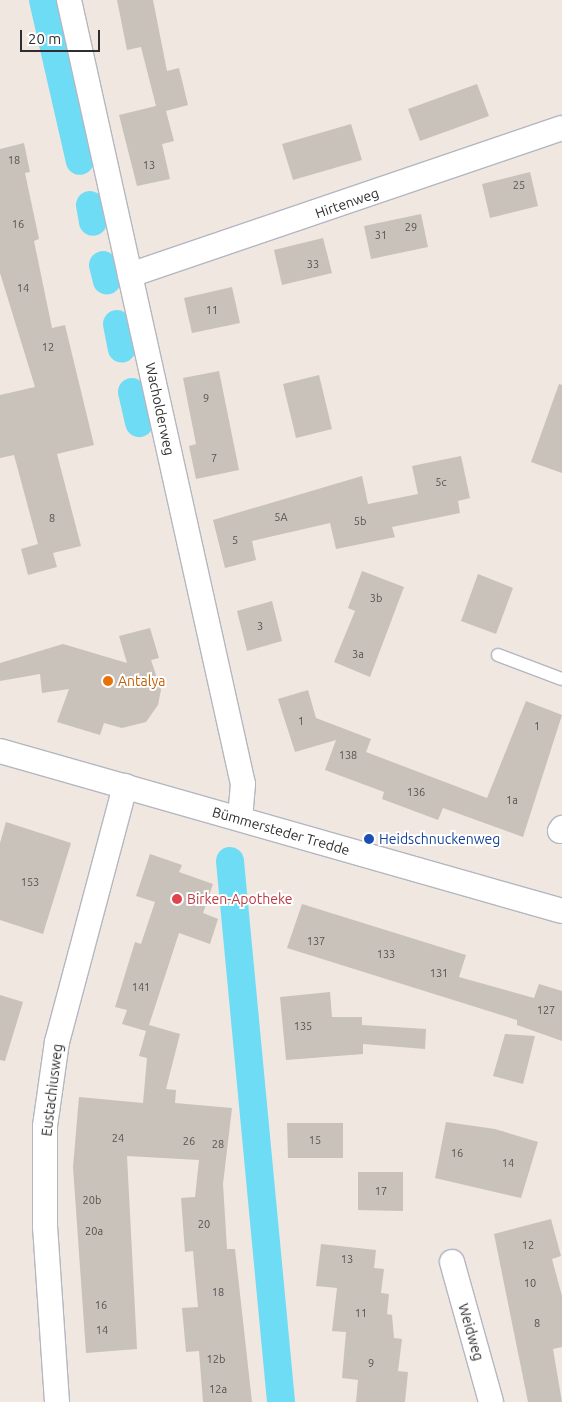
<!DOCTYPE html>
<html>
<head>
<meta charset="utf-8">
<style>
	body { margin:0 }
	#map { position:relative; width:562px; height:1402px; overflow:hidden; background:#efe7e0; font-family:Ubuntu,sans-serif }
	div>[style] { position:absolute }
	.canal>* { height:28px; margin:-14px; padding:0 14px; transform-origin:14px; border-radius:14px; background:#6fdcf5 }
	.building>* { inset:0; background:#c8c2bb }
	.roads { filter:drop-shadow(1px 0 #b4b7c1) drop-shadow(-1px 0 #b4b7c1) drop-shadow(0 1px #b4b7c1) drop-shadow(0 -1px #b4b7c1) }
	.service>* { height:12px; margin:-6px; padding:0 6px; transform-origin:6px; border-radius:6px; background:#fff }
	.minor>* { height:24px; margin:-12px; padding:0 12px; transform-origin:12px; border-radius:12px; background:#fff }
	.dots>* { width:14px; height:14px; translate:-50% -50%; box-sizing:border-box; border:2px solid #fff; border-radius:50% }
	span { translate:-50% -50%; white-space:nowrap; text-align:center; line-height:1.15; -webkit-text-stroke:4px #fff; paint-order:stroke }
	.number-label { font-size:11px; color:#545351 }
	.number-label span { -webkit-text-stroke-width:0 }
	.street-label { font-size:14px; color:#2e2e2e }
	.food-label { font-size:14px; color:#c56008 }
	.left { translate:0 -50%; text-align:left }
	.transit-label { font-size:14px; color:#164399 }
	.health-label { font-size:14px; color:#be3a42 }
	.scale { position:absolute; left:20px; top:30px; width:80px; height:22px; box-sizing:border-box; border:2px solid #2e2e2e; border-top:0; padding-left:6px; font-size:15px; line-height:18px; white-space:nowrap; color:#2e2e2e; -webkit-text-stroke:4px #fff; paint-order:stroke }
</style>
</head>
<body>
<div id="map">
	<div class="canal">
		<i style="left:43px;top:0;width:165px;rotate:77.1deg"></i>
		<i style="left:90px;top:205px;width:17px;rotate:80deg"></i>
		<i style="left:103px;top:265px;width:16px;rotate:76deg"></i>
		<i style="left:117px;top:324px;width:25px;rotate:79deg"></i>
		<i style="left:132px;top:392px;width:32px;rotate:77deg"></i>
		<i style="left:230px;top:861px;width:543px;rotate:84.61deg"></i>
	</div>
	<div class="building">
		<i style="clip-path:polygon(117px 0,153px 0,167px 71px,179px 68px,188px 105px,166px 111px,174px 141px,162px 144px,170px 179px,137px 186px,119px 115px,156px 106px,141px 47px,127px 50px)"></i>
		<i style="clip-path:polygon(477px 84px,489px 116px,420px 141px,408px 109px)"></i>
		<i style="clip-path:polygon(351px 124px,362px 160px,293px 180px,282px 144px)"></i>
		<i style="clip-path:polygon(24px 143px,30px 172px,25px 173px,39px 239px,34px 241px,52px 328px,65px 325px,94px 445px,57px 454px,81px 546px,53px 553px,57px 567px,28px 575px,21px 549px,38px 544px,14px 455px,0 458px,0 395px,35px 387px,0 273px,0 149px)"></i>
		<i style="clip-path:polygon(530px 172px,538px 206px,490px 218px,482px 184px)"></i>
		<i style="clip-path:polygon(421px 214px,428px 247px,371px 259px,364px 226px)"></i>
		<i style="clip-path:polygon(323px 238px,332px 273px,282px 285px,274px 250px)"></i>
		<i style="clip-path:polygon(232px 287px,240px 323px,192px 333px,184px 298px)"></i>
		<i style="clip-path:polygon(219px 371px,239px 470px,196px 479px,189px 446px,196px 444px,183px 378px)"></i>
		<i style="clip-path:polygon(319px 375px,332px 429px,296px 438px,283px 384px)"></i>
		<i style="clip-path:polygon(559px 384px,562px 385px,562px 473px,531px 462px)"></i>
		<i style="clip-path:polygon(461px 456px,470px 498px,458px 501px,460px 513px,392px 527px,395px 537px,336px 549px,330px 523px,252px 541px,256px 560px,225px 568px,213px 520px,362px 476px,368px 504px,418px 494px,412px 466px)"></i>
		<i style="clip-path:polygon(362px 571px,404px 587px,370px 677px,334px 662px,355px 611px,348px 608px)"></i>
		<i style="clip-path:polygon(478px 574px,513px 588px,496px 634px,461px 621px)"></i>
		<i style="clip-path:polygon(272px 601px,282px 641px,247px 651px,237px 611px)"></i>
		<i style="clip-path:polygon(150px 628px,159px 658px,151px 660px,161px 690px,158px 705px,146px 722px,122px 728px,104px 723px,100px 735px,57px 722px,69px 689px,42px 693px,40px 674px,0 681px,0 663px,63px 644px,127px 663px,119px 636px)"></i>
		<i style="clip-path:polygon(308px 690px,316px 718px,371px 739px,366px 752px,487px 798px,526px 701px,562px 715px,523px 837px,443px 808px,438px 820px,382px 799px,384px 792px,325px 770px,336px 740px,295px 752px,278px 699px)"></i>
		<i style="clip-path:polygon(6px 822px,71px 843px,43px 934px,0 920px,0 843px)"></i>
		<i style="clip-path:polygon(150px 854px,182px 865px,179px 872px,213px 884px,203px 913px,218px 919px,210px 944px,179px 933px,149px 1025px,180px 1034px,166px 1089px,176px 1090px,175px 1103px,232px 1108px,223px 1184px,227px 1249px,235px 1249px,252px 1402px,203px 1402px,199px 1351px,186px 1352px,182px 1308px,198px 1307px,193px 1251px,185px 1252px,181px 1198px,195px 1197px,199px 1160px,127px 1156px,137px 1349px,86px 1353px,73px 1167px,79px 1097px,143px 1103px,147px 1058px,139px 1056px,146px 1031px,122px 1024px,127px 1010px,115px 1007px,135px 942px,141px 944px,155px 902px,136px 896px)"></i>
		<i style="clip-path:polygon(302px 904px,466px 955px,459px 977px,534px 998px,539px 984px,562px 991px,562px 1041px,517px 1025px,517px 1020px,287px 948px)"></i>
		<i style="clip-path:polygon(330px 992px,332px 1017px,362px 1017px,362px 1025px,426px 1029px,425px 1049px,363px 1044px,363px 1054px,286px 1060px,280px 997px)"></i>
		<i style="clip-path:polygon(0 995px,23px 1002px,5px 1061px,0 1060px)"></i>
		<i style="clip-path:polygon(505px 1034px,535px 1036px,523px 1084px,493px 1076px)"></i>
		<i style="clip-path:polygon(446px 1122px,495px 1129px,538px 1142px,521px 1198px,435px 1178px)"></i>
		<i style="clip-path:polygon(287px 1123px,343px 1123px,343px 1158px,288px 1158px)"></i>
		<i style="clip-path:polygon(358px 1172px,403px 1172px,403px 1211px,358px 1210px)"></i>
		<i style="clip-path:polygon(551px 1219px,561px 1256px,552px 1259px,562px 1296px,562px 1347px,553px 1349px,562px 1402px,528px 1402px,494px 1234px)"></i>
		<i style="clip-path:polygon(321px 1244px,376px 1250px,374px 1268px,384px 1269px,381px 1293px,389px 1294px,387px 1314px,392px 1315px,394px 1338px,402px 1339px,398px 1371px,408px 1372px,405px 1402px,356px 1402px,358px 1380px,342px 1378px,346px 1332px,332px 1331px,337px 1288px,316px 1286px)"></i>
	</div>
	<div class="roads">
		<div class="service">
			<i style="left:498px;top:655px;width:68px;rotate:20.6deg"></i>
		</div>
		<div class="minor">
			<i style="left:69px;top:0;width:803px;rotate:77.49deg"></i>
			<i style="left:243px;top:784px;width:34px;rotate:95deg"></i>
			<i style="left:130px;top:275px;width:456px;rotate:-18.8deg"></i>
			<i style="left:0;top:751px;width:584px;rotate:15.89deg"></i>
			<i style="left:560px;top:831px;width:4px;rotate:-56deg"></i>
			<i style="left:452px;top:1262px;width:145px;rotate:74.4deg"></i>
			<i style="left:57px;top:1402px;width:175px;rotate:-93.9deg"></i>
			<i style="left:45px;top:1227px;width:101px;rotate:-90deg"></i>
			<i style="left:45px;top:1126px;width:85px;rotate:-81.9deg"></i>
			<i style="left:57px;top:1042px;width:265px;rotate:-75.1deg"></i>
		</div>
	</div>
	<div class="dots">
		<i style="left:108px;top:681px;background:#e8710a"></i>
		<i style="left:369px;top:839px;background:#1a4fb4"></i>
		<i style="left:177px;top:899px;background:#e0444e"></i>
	</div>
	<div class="number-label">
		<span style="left:14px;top:160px">18</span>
		<span style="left:149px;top:165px">13</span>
		<span style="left:519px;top:185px">25</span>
		<span style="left:18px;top:224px">16</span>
		<span style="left:411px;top:227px">29</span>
		<span style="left:381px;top:235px">31</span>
		<span style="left:313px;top:264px">33</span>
		<span style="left:23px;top:288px">14</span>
		<span style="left:212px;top:310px">11</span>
		<span style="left:48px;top:347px">12</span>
		<span style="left:206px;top:398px">9</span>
		<span style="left:214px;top:458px">7</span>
		<span style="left:441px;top:482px">5c</span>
		<span style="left:281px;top:517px">5A</span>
		<span style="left:52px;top:518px">8</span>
		<span style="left:360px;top:521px">5b</span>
		<span style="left:235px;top:540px">5</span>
		<span style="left:376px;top:598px">3b</span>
		<span style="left:260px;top:626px">3</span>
		<span style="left:358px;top:654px">3a</span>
		<span style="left:301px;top:721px">1</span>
		<span style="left:537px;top:726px">1</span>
		<span style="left:348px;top:755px">138</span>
		<span style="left:416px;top:792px">136</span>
		<span style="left:512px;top:800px">1a</span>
		<span style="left:30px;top:882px">153</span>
		<span style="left:316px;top:941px">137</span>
		<span style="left:386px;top:954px">133</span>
		<span style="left:439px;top:973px">131</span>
		<span style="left:141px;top:987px">141</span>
		<span style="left:546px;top:1010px">127</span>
		<span style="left:303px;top:1026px">135</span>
		<span style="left:118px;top:1138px">24</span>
		<span style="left:315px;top:1140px">15</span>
		<span style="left:189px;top:1141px">26</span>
		<span style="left:218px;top:1144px">28</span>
		<span style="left:457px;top:1153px">16</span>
		<span style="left:508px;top:1163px">14</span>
		<span style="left:381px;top:1191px">17</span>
		<span style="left:92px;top:1200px">20b</span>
		<span style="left:204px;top:1224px">20</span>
		<span style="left:94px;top:1231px">20a</span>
		<span style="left:528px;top:1245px">12</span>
		<span style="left:347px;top:1259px">13</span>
		<span style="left:530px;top:1283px">10</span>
		<span style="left:218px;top:1292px">18</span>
		<span style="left:101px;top:1305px">16</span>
		<span style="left:361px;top:1313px">11</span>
		<span style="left:537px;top:1323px">8</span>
		<span style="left:102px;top:1330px">14</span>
		<span style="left:216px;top:1359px">12b</span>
		<span style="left:371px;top:1363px">9</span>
		<span style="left:218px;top:1389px">12a</span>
	</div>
	<div class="street-label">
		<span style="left:347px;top:203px;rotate:-19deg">Hirtenweg</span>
		<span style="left:160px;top:409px;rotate:78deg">Wacholderweg</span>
		<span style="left:281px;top:831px;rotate:16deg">Bümmersteder Tredde</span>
		<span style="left:52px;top:1090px;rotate:-83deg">Eustachiusweg</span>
		<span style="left:471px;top:1332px;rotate:74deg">Weidweg</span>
	</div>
	<div class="food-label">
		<span class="left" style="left:118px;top:681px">Antalya</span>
	</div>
	<div class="transit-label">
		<span class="left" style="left:379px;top:839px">Heidschnuckenweg</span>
	</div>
	<div class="health-label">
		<span class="left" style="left:187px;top:899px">Birken-Apotheke</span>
	</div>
	<div class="scale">20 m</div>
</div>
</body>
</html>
